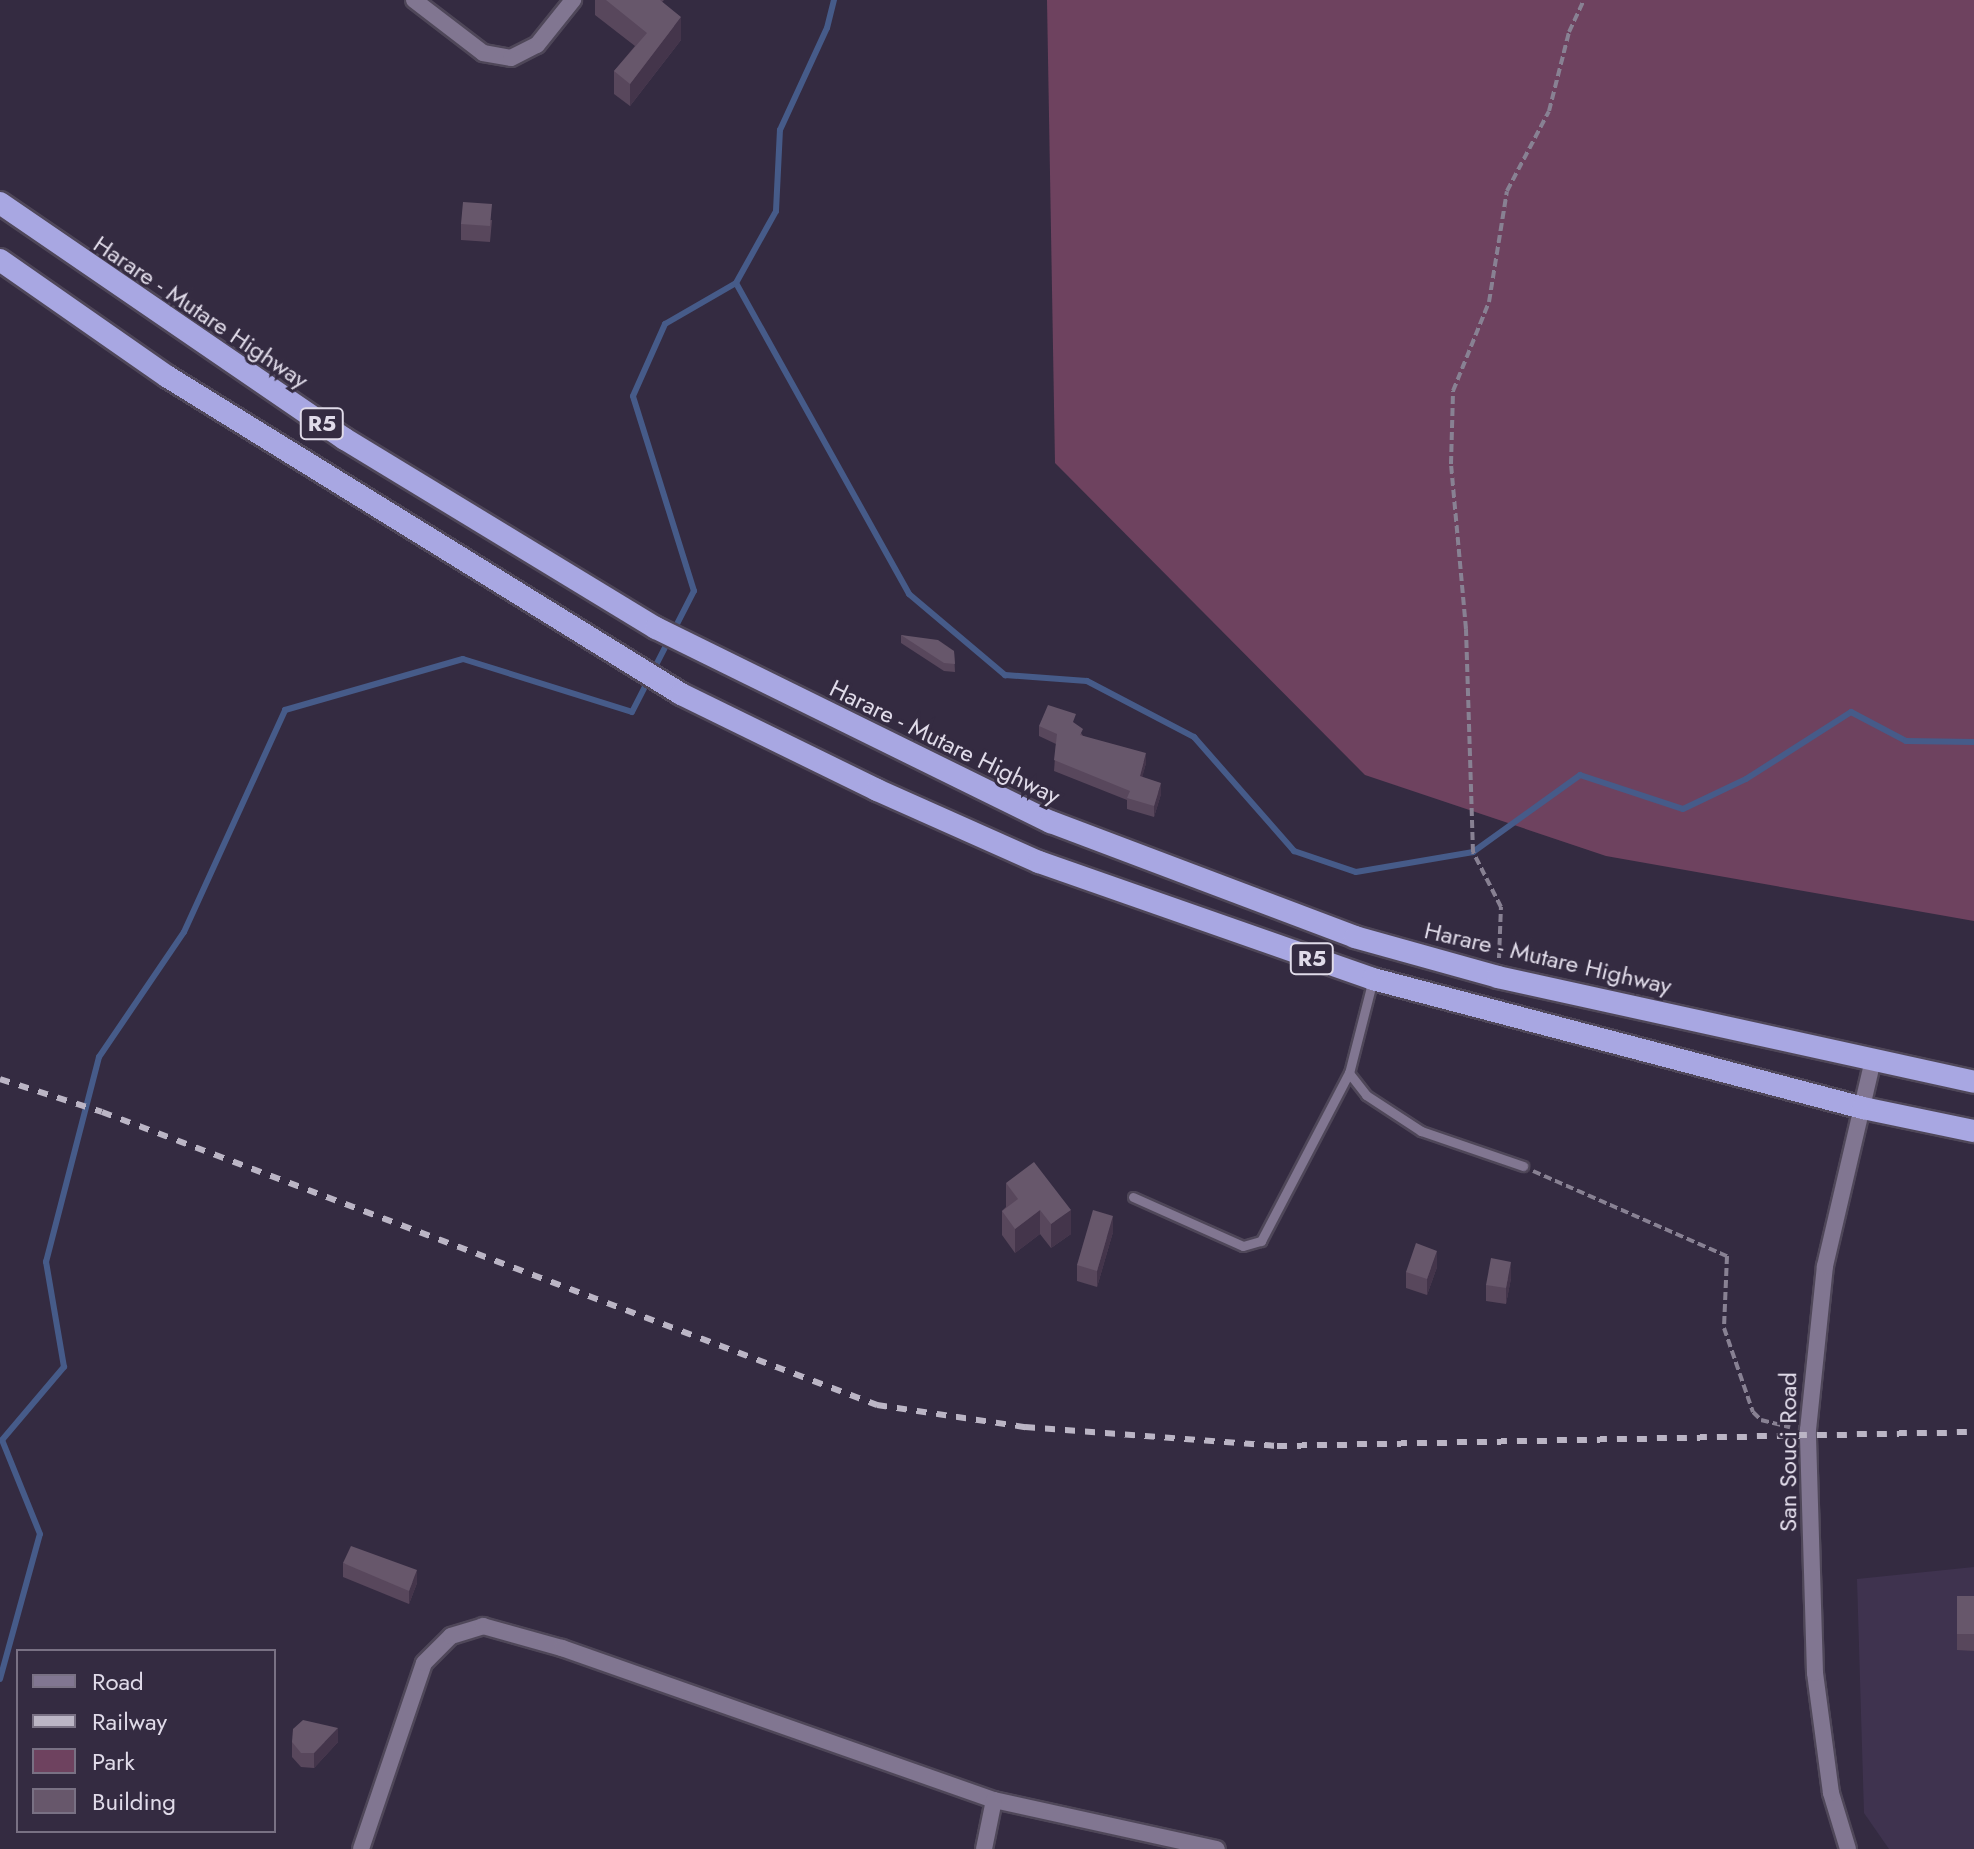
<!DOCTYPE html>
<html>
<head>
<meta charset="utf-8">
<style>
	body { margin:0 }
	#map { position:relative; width:1974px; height:1849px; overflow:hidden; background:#342b41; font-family:Jost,sans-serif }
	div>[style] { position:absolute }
	.built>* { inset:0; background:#3f334f }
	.green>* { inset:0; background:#6e425f }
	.stream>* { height:6px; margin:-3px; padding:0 3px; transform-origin:3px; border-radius:3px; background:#465b89 }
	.path>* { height:4px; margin-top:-2px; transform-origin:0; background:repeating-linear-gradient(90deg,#888193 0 8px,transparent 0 12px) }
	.roads { filter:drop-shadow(2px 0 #4f4759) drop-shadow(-2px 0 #4f4759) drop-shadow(0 2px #4f4759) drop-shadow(0 -2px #4f4759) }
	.service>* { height:9px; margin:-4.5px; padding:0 4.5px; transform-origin:4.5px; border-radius:4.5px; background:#817691 }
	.minor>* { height:16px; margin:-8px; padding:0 8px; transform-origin:8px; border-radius:8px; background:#817691 }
	.tertiary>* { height:16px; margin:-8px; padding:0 8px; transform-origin:8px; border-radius:8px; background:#817691 }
	.trunk>* { height:22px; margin:-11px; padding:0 11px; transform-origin:11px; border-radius:11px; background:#a8a7e2 }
	.rail>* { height:6px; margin-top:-3px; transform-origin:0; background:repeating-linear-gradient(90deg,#bbb5c5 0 10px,transparent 0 20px) }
	.wall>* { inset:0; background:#58475c }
	.shaded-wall>* { inset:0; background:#44354b }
	.building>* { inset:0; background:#67576b }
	span { translate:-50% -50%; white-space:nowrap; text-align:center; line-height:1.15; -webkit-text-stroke:6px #342b41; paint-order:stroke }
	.shield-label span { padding:2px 6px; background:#342b41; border:2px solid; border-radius:6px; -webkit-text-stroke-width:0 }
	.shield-label { font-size:22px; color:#e0dbe9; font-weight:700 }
	.street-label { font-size:24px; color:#e0dbe9 }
	.legend { position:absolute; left:16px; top:1649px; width:260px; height:184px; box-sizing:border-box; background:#342b41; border:2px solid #797184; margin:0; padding:10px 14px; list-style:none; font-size:24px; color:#e0dbe9 }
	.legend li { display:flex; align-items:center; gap:16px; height:40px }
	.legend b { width:40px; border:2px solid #797184 }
</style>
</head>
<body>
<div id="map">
	<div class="built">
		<i style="clip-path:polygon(1974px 1567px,1974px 1849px,1889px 1849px,1864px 1813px,1857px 1579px)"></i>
	</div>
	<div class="green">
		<i style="clip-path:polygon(1047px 0,1974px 0,1974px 921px,1606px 856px,1365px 775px,1055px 463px)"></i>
	</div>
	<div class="stream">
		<i style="left:736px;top:283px;width:356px;rotate:60.9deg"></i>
		<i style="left:909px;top:594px;width:126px;rotate:40.2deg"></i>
		<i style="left:1005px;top:675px;width:82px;rotate:4.2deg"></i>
		<i style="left:1087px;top:681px;width:121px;rotate:27.6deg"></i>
		<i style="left:1194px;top:737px;width:152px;rotate:48.7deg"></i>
		<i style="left:1294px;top:851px;width:65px;rotate:18.7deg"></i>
		<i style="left:1356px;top:872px;width:119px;rotate:-9.7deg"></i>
		<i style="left:1473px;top:852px;width:132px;rotate:-35.7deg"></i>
		<i style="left:1580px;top:775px;width:108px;rotate:18.3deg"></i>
		<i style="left:1683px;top:809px;width:70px;rotate:-25.5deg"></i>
		<i style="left:1746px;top:779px;width:125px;rotate:-32.5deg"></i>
		<i style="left:1851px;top:712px;width:62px;rotate:27.8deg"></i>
		<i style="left:1906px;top:741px;width:68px;rotate:0.8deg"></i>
		<i style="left:0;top:1679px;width:150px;rotate:-74.6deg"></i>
		<i style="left:40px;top:1534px;width:101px;rotate:-112deg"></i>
		<i style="left:2px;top:1440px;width:96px;rotate:-49.7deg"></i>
		<i style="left:64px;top:1367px;width:107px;rotate:-99.7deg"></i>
		<i style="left:46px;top:1262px;width:212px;rotate:-75.5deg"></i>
		<i style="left:99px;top:1057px;width:151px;rotate:-55.8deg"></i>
		<i style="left:184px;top:932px;width:244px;rotate:-65.5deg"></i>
		<i style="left:285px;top:710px;width:185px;rotate:-16deg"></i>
		<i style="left:463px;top:659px;width:177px;rotate:17.4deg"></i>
		<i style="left:632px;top:712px;width:136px;rotate:-62.9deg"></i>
		<i style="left:694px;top:591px;width:204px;rotate:-107.4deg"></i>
		<i style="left:633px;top:396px;width:79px;rotate:-66deg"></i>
		<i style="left:665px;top:324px;width:82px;rotate:-30deg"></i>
		<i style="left:736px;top:283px;width:82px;rotate:-60.9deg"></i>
		<i style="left:776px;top:211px;width:81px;rotate:-87.2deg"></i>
		<i style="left:780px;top:130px;width:112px;rotate:-65.3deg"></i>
		<i style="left:827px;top:28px;width:29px;rotate:-76deg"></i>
	</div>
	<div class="path">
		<i style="left:1499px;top:958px;width:51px;rotate:-87.8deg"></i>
		<i style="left:1501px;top:907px;width:62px;rotate:-117deg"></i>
		<i style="left:1473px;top:852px;width:223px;rotate:-91.8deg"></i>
		<i style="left:1466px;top:629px;width:166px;rotate:-95.2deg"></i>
		<i style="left:1451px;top:464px;width:73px;rotate:-88.4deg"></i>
		<i style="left:1453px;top:391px;width:96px;rotate:-68deg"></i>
		<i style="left:1489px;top:302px;width:112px;rotate:-80.8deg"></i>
		<i style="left:1507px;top:191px;width:90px;rotate:-62.3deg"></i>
		<i style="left:1549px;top:111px;width:81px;rotate:-75.8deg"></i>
		<i style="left:1569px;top:32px;width:35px;rotate:-65deg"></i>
		<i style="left:1533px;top:1171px;width:212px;rotate:23.7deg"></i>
		<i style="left:1727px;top:1256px;width:72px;rotate:92.4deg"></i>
		<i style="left:1724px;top:1328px;width:89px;rotate:71deg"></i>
		<i style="left:1753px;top:1412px;width:11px;rotate:45deg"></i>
		<i style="left:1761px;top:1420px;width:30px;rotate:14deg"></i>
	</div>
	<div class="roads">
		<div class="service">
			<i style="left:1373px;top:979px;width:97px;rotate:104.3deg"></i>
			<i style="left:1349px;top:1073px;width:28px;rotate:52deg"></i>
			<i style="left:1366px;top:1095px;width:66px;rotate:33.2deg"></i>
			<i style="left:1421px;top:1131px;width:108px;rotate:18.9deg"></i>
			<i style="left:1133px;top:1197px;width:120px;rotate:24deg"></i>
			<i style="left:1243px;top:1246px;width:19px;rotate:-16deg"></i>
			<i style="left:1261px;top:1241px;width:190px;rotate:-62.4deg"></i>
		</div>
		<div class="minor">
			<i style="left:414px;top:0;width:87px;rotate:37.5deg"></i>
			<i style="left:483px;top:53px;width:28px;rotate:10deg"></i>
			<i style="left:511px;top:58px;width:29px;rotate:-27deg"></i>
			<i style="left:537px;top:45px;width:58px;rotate:-51.3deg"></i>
			<i style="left:361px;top:1849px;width:196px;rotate:-71.3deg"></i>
			<i style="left:424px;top:1663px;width:38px;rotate:-45deg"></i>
			<i style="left:451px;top:1636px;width:34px;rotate:-17deg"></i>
			<i style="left:483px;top:1626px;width:82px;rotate:15.6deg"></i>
			<i style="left:562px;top:1648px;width:458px;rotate:19.4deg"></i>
			<i style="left:994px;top:1800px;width:228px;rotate:12.4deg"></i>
			<i style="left:984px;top:1849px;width:50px;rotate:-78.5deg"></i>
		</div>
		<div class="tertiary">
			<i style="left:1848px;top:1849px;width:59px;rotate:-106.9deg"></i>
			<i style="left:1831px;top:1793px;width:121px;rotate:-97.6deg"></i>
			<i style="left:1815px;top:1673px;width:243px;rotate:-91.7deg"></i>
			<i style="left:1808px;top:1430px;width:165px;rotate:-84.1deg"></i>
			<i style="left:1825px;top:1266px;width:212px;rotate:-76.9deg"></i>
		</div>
		<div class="trunk">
			<i style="left:0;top:203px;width:418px;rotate:34.4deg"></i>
			<i style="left:345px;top:439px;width:364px;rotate:31.3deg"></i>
			<i style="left:656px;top:628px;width:440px;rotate:26.2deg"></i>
			<i style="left:1051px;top:822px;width:325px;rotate:20.7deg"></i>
			<i style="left:1355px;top:937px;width:148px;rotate:15.6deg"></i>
			<i style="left:1498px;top:977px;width:487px;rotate:12.4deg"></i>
			<i style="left:0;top:260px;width:205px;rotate:34.9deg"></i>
			<i style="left:168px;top:377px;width:603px;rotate:31.71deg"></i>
			<i style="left:681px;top:694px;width:218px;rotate:26.1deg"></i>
			<i style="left:877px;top:790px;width:177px;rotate:24deg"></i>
			<i style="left:1039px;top:862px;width:354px;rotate:19.3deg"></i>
			<i style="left:1373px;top:979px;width:507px;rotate:14.75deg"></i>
			<i style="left:1863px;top:1108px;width:113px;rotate:11.7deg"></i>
		</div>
	</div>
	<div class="rail">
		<i style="left:0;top:1079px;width:107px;rotate:17.9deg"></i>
		<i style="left:102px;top:1112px;width:829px;rotate:20.71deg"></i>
		<i style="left:877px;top:1405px;width:150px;rotate:8.5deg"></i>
		<i style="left:1025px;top:1427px;width:253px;rotate:4.3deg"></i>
		<i style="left:1277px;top:1446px;width:697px;rotate:-1.15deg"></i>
	</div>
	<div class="wall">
		<i style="clip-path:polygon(595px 0,664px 0,662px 2px,681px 40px,630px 106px,614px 94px,614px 71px,635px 46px,595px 15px)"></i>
		<i style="clip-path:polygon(492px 220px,490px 242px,461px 240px,461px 224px)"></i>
		<i style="clip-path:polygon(901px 635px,954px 651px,955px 672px,944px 671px,901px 643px)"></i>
		<i style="clip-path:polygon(1076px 725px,1083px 736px,1146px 763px,1142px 777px,1161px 794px,1154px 817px,1127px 809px,1127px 800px,1054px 771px,1056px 744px,1039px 736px,1039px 726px)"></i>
		<i style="clip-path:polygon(1006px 1183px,1071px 1234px,1051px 1248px,1040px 1234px,1015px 1253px,1002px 1235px,1002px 1211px,1006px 1207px)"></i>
		<i style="clip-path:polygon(1113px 1232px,1097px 1287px,1077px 1281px,1077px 1265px)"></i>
		<i style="clip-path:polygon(1437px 1267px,1427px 1295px,1406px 1288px,1406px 1272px)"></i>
		<i style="clip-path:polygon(1511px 1278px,1506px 1304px,1486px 1301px,1486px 1285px)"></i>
		<i style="clip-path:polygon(343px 1563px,417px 1583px,409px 1604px,343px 1577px)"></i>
		<i style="clip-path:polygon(1957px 1596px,1974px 1596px,1974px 1651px,1957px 1650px)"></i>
		<i style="clip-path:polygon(292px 1742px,338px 1742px,314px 1768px,301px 1767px,292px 1757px)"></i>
	</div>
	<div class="shaded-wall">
		<i style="clip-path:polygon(681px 17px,681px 40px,630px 106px,630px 84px)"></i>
		<i style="clip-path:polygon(1146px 753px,1146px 763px,1140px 786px,1140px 776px)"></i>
		<i style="clip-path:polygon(1161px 783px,1161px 794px,1154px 817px,1154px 806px)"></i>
		<i style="clip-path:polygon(1040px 1210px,1040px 1234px,1015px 1253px,1015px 1229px)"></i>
		<i style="clip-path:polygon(1071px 1210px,1071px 1234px,1051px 1248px,1051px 1224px)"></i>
		<i style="clip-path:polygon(1113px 1216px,1113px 1232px,1097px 1287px,1097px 1271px)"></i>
		<i style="clip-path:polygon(1437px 1251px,1437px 1267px,1427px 1295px,1427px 1279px)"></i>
		<i style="clip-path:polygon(1511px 1262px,1511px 1278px,1506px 1304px,1506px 1288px)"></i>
		<i style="clip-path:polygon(417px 1570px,417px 1583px,409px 1604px,409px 1591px)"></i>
		<i style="clip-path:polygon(338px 1728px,338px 1742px,314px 1768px,314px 1753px)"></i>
	</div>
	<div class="building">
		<i style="clip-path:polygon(606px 0,660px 0,681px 17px,630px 84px,614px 71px,647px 33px)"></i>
		<i style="clip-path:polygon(463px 202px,492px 204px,490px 226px,461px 224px)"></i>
		<i style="clip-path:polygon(901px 635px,938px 640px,954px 651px,955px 664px,944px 663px)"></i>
		<i style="clip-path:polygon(1048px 705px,1076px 714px,1073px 722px,1083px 729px,1080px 735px,1146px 753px,1140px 776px,1161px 783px,1154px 806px,1127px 798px,1130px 791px,1054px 760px,1057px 734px,1039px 726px)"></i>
		<i style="clip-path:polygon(1034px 1162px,1071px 1210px,1051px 1224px,1040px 1210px,1015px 1229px,1002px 1211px,1018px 1199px,1006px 1183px)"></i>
		<i style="clip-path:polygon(1093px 1210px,1113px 1216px,1097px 1271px,1077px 1265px)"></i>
		<i style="clip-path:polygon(1416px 1243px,1437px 1251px,1427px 1279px,1406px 1272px)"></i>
		<i style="clip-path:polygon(1491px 1258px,1511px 1262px,1506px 1288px,1486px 1285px)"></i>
		<i style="clip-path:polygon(351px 1546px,417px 1570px,409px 1591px,343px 1563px)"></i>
		<i style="clip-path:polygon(1957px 1596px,1974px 1596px,1974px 1634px,1957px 1634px)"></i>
		<i style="clip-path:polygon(303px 1720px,338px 1728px,314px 1753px,301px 1753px,292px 1742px,293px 1729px)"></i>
	</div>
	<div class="shield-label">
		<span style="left:322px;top:424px">R5</span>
		<span style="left:1312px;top:959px">R5</span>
	</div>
	<div class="street-label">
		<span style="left:201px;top:312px;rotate:34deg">Harare - Mutare Highway</span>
		<span style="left:945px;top:742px;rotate:26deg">Harare - Mutare Highway</span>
		<span style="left:1548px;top:958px;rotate:13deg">Harare - Mutare Highway</span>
		<span style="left:1788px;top:1452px;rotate:-90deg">San Souci Road</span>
	</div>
	<ul class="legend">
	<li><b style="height:10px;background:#817691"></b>Road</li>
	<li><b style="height:10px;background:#bbb5c5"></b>Railway</li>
	<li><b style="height:22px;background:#6e425f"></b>Park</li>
	<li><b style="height:22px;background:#67576b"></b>Building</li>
	</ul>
</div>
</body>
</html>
